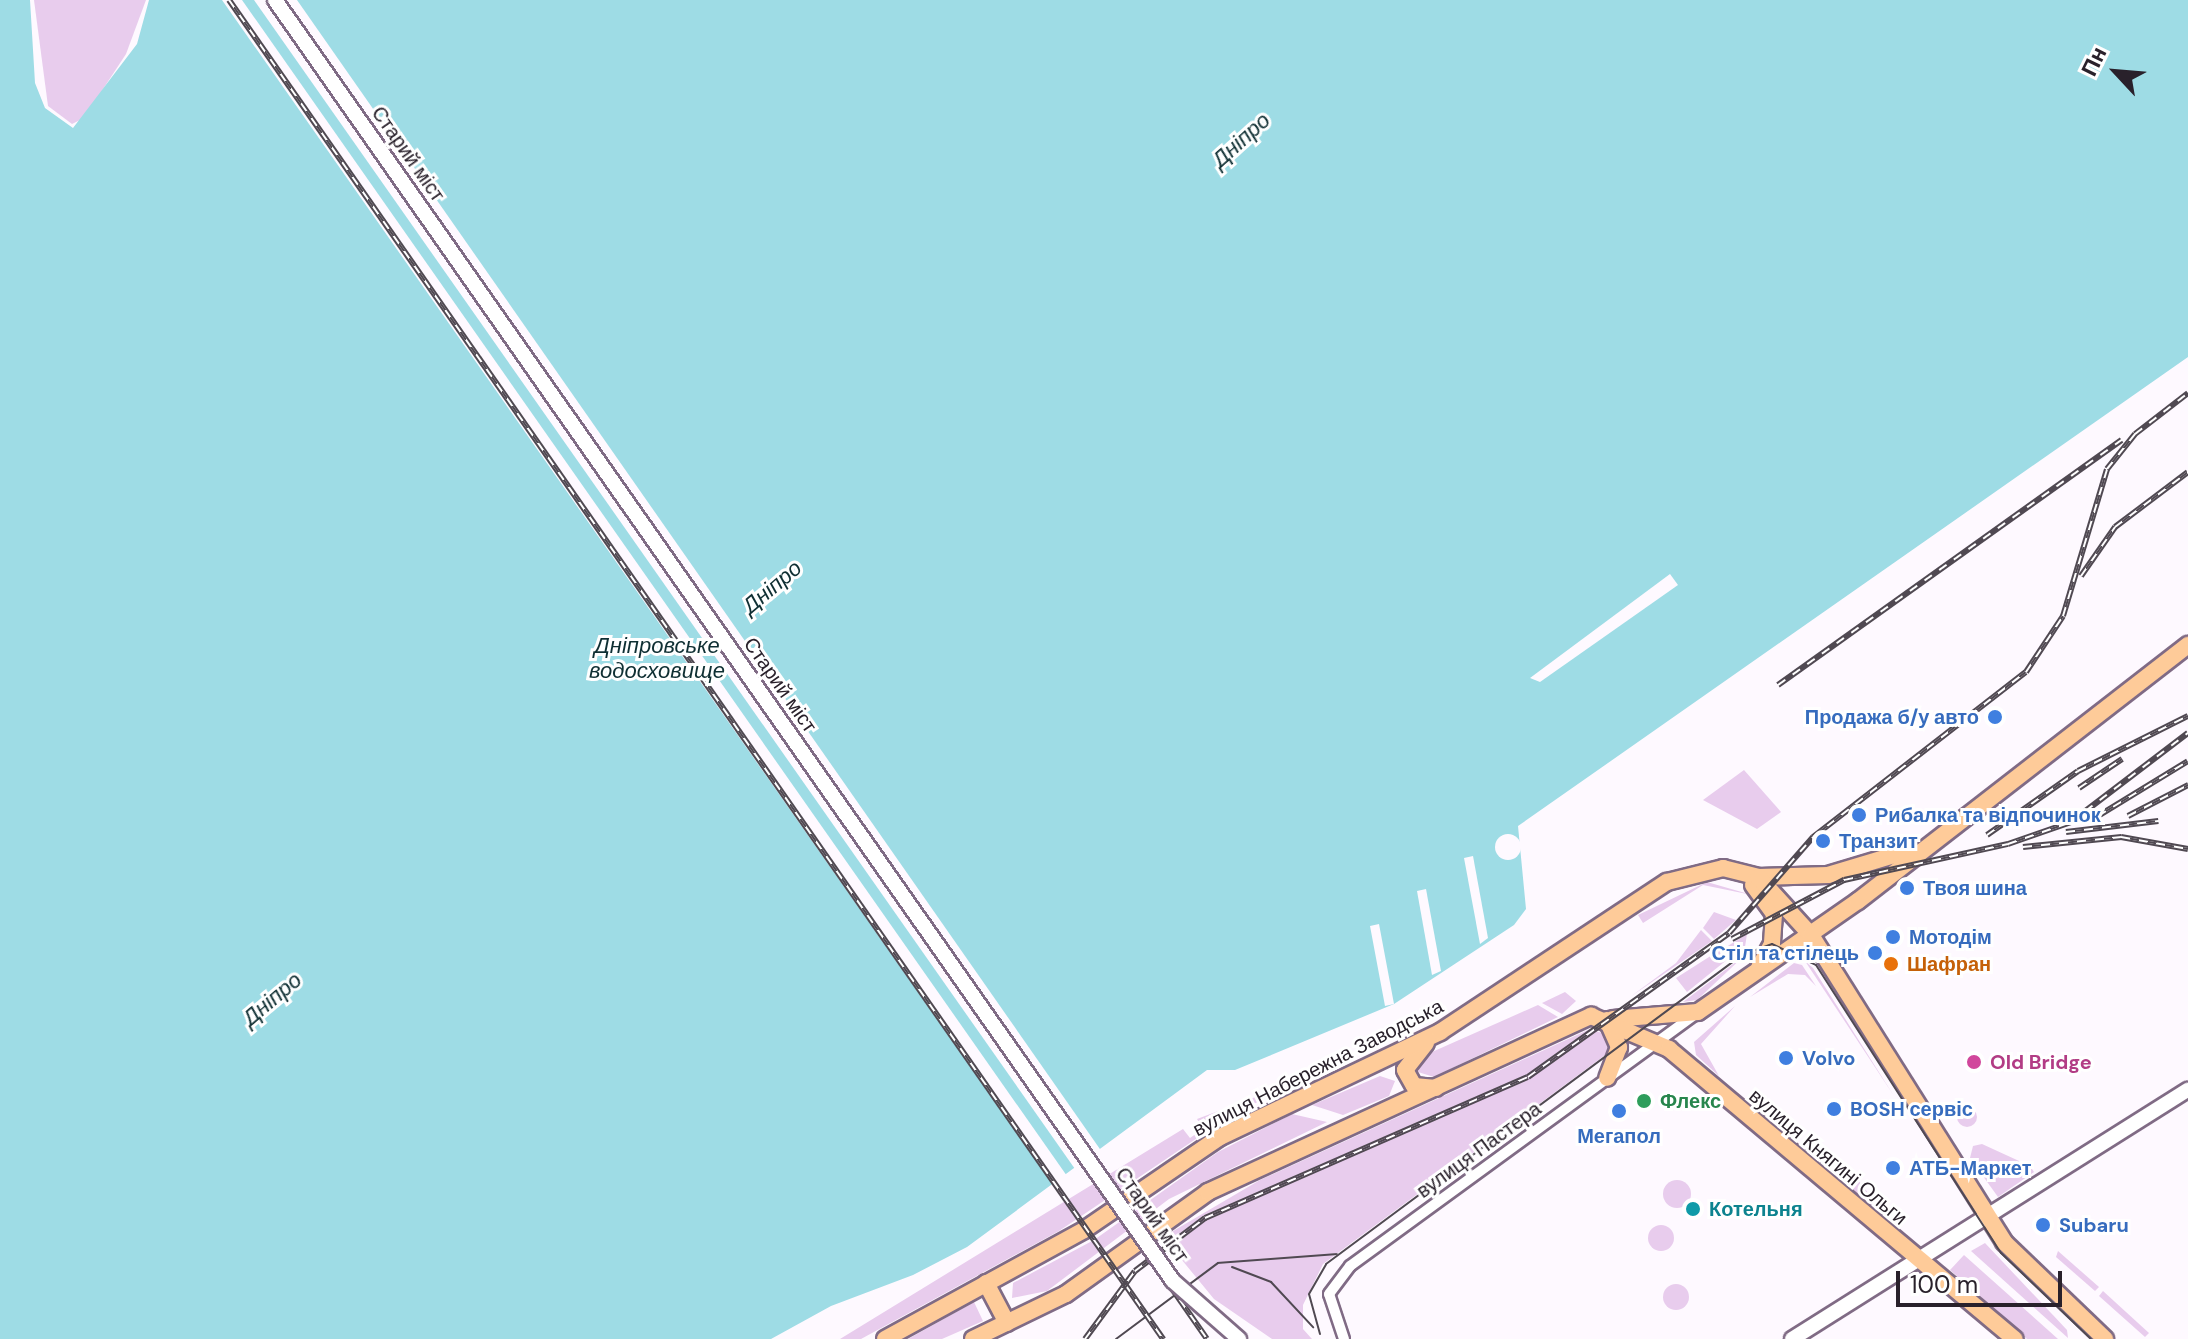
<!DOCTYPE html>
<html>
<head>
<meta charset="utf-8">
<style>
	body { margin:0 }
	#map { position:relative; width:2188px; height:1339px; overflow:hidden; background:#fef9ff; font-family:"DM Sans",sans-serif }
	div>[style] { position:absolute }
	.green>* { inset:0; background:#e8cced }
	.round { border-radius:50% }
	.water>* { inset:0; background:#9edce5 }
	.pier>* { inset:0; background:#fef9ff }
	.roads { filter:drop-shadow(2px 0 #806b85) drop-shadow(-2px 0 #806b85) drop-shadow(0 2px #806b85) drop-shadow(0 -2px #806b85) }
	.minor>* { height:10px; margin:-5px; padding:0 5px; transform-origin:5px; border-radius:5px; background:#fff }
	.secondary>* { height:14px; margin:-7px; padding:0 7px; transform-origin:7px; border-radius:7px; background:#fff }
	.primary>* { height:16px; margin:-8px; padding:0 8px; transform-origin:8px; border-radius:8px; background:#fecb99 }
	.tram>* { height:2px; margin:-1px; padding:0 1px; transform-origin:1px; border-radius:1px; background:#504952 }
	.rail>* { height:6px; margin-top:-3px; transform-origin:0; background:repeating-linear-gradient(90deg,#fff 0 9px,#504952 0 18px); box-sizing:border-box; border-block:2px solid #504952 }
	.bridges { filter:drop-shadow(2px 0 #806b85) drop-shadow(-2px 0 #806b85) drop-shadow(0 2px #806b85) drop-shadow(0 -2px #806b85) }
	.secondary-bridge>* { height:14px; margin:-7px; padding:0 7px; transform-origin:7px; border-radius:7px; background:#fff }
	.dots>* { width:22px; height:22px; translate:-50% -50%; box-sizing:border-box; border:4px solid #fff; border-radius:50% }
	span { translate:-50% -50%; white-space:nowrap; text-align:center; line-height:1.15; -webkit-text-stroke:6px #fff; paint-order:stroke }
	.street-label { font-size:20px; color:#29212b }
	.shop-label { font-size:20px; color:#366cbe; font-weight:700 }
	.right { translate:-100% -50%; text-align:right }
	.left { translate:0 -50%; text-align:left }
	.food-label { font-size:20px; color:#c56008; font-weight:700 }
	.hotel-label { font-size:20px; color:#b23c85; font-weight:700 }
	.leisure-label { font-size:20px; color:#27864d; font-weight:700 }
	.culture-label { font-size:20px; color:#0d838f; font-weight:700 }
	.water-label { font-size:22px; color:#0f2f33; font-style:italic }
	.north { position:absolute; left:2076px; top:32px; width:80px; height:80px; -webkit-text-stroke:6px #fff; paint-order:stroke; rotate:296deg; font-size:22px; font-weight:700; line-height:32px; text-align:center; color:#29212b }
	.north::after { content:''; display:block; margin:auto; width:28px; height:36px; background:#29212b; clip-path:polygon(50% 0,100% 100%,50% 72%,0 100%) }
	.scale { position:absolute; left:1896px; top:1271px; width:166px; height:36px; box-sizing:border-box; border:4px solid #29212b; border-top:0; padding-left:10px; font-size:24px; line-height:28px; white-space:nowrap; color:#29212b; -webkit-text-stroke:6px #fff; paint-order:stroke }
</style>
</head>
<body>
<div id="map">
	<div class="green">
		<i style="clip-path:polygon(34px 0,146px 0,126px 54px,84px 118px,72px 124px,48px 106px)"></i>
		<i style="clip-path:polygon(1744px 770px,1781px 812px,1757px 829px,1703px 800px)"></i>
		<i style="clip-path:polygon(1707px 882px,1752px 895px,1703px 885px,1643px 923px,1638px 915px)"></i>
		<i style="clip-path:polygon(1714px 912px,1736px 920px,1714px 939px,1703px 928px)"></i>
		<i style="clip-path:polygon(1701px 930px,1712px 941px,1630px 997px,1676px 963px)"></i>
		<i style="clip-path:polygon(1747px 934px,1745px 947px,1731px 957px,1723px 949px)"></i>
		<i style="clip-path:polygon(1720px 950px,1728px 959px,1687px 992px,1676px 978px)"></i>
		<i style="clip-path:polygon(1745px 955px,1697px 1000px,1683px 1002px)"></i>
		<i style="clip-path:polygon(1805px 961px,1813px 968px,1894px 1096px)"></i>
		<i style="clip-path:polygon(1794px 963px,1802px 965px,1816px 986px,1805px 975px,1788px 974px,1750px 997px)"></i>
		<i style="clip-path:polygon(1565px 992px,1576px 1001px,1562px 1014px,1542px 1003px)"></i>
		<i style="clip-path:polygon(1538px 1005px,1558px 1017px,1434px 1077px,1418px 1072px,1423px 1056px)"></i>
		<i style="clip-path:polygon(1735px 1006px,1701px 1044px,1719px 1076px,1696px 1055px,1694px 1042px)"></i>
		<i style="clip-path:polygon(1590px 1029px,1608px 1035px,1612px 1050px,1323px 1264px,1303px 1305px,1303px 1329px,1312px 1339px,1272px 1339px,1214px 1299px,1163px 1237px,1260px 1180px)"></i>
		<i style="clip-path:polygon(1311px 1076px,1233px 1114px,1059px 1231px,861px 1339px,840px 1339px,1183px 1129px,1190px 1138px,1203px 1129px,1197px 1119px)"></i>
		<i style="clip-path:polygon(1380px 1076px,1395px 1081px,1389px 1096px,1343px 1115px,1312px 1105px)"></i>
		<i class="round" style="left:1957px;top:1107px;width:20px;height:20px"></i>
		<i style="clip-path:polygon(1292px 1114px,1327px 1122px,1169px 1199px,1047px 1291px,1012px 1298px,1013px 1283px,1094px 1240px,1218px 1152px)"></i>
		<i style="clip-path:polygon(1982px 1144px,2030px 1166px,2034px 1172px,1998px 1197px,1970px 1158px,1973px 1146px)"></i>
		<i style="clip-path:polygon(1845px 1163px,1875px 1202px,1871px 1205px,1832px 1172px)"></i>
		<i class="round" style="left:1663px;top:1180px;width:28px;height:28px"></i>
		<i class="round" style="left:1648px;top:1225px;width:26px;height:26px"></i>
		<i style="clip-path:polygon(1985px 1243px,2067px 1330px,2068px 1338px,1971px 1251px)"></i>
		<i style="clip-path:polygon(2058px 1251px,2099px 1287px,2095px 1291px,2056px 1257px)"></i>
		<i style="clip-path:polygon(1964px 1255px,2058px 1339px,2027px 1339px,1950px 1270px)"></i>
		<i class="round" style="left:1663px;top:1284px;width:26px;height:26px"></i>
		<i style="clip-path:polygon(2103px 1291px,2149px 1333px,2145px 1337px,2099px 1296px)"></i>
		<i style="clip-path:polygon(974px 1302px,983px 1321px,942px 1339px,908px 1339px)"></i>
	</div>
	<div class="water">
		<i style="clip-path:polygon(0 0,30px 0,35px 83px,45px 108px,73px 128px,137px 44px,149px 0,2188px 0,2188px 357px,1518px 826px,1526px 909px,1514px 925px,1394px 1004px,1235px 1070px,1207px 1070px,967px 1247px,913px 1275px,831px 1306px,771px 1339px,0 1339px)"></i>
	</div>
	<div class="pier">
		<i style="clip-path:polygon(222px 0,242px 0,1067px 1176px,1056px 1189px)"></i>
		<i style="clip-path:polygon(254px 0,297px 0,1102px 1152px,1075px 1169px)"></i>
		<i style="clip-path:polygon(1670px 574px,1678px 585px,1540px 682px,1530px 678px)"></i>
		<i class="round" style="left:1495px;top:834px;width:26px;height:26px"></i>
		<i style="clip-path:polygon(1473px 856px,1488px 938px,1480px 944px,1464px 858px)"></i>
		<i style="clip-path:polygon(1426px 889px,1441px 971px,1432px 975px,1417px 891px)"></i>
		<i style="clip-path:polygon(1379px 924px,1394px 1004px,1385px 1006px,1370px 926px)"></i>
	</div>
	<div class="roads">
		<div class="minor">
			<i style="left:1344px;top:1339px;width:47px;rotate:-108.4deg"></i>
			<i style="left:1329px;top:1294px;width:35px;rotate:-53deg"></i>
			<i style="left:1350px;top:1266px;width:429px;rotate:-36.1deg"></i>
		</div>
		<div class="secondary">
			<i style="left:1792px;top:1339px;width:468px;rotate:-32.2deg"></i>
		</div>
		<div class="primary">
			<i style="left:1758px;top:877px;width:70px;rotate:-1.6deg"></i>
			<i style="left:1828px;top:875px;width:87px;rotate:-16.8deg"></i>
			<i style="left:1753px;top:885px;width:36px;rotate:54deg"></i>
			<i style="left:1774px;top:914px;width:30px;rotate:94deg"></i>
			<i style="left:1772px;top:944px;width:26px;rotate:119deg"></i>
			<i style="left:1613px;top:1019px;width:85px;rotate:-4.7deg"></i>
			<i style="left:1698px;top:1012px;width:195px;rotate:-34.8deg"></i>
			<i style="left:1858px;top:901px;width:418px;rotate:-37.8deg"></i>
			<i style="left:1607px;top:1020px;width:30px;rotate:66deg"></i>
			<i style="left:1619px;top:1047px;width:33px;rotate:111deg"></i>
			<i style="left:1426px;top:1043px;width:34px;rotate:128deg"></i>
			<i style="left:1405px;top:1070px;width:18px;rotate:61deg"></i>
			<i style="left:1414px;top:1086px;width:22px;rotate:5deg"></i>
			<i style="left:986px;top:1283px;width:45px;rotate:62.3deg"></i>
			<i style="left:885px;top:1339px;width:227px;rotate:-28.7deg"></i>
			<i style="left:1084px;top:1230px;width:165px;rotate:-34.4deg"></i>
			<i style="left:1220px;top:1137px;width:244px;rotate:-25.5deg"></i>
			<i style="left:1440px;top:1032px;width:272px;rotate:-33.5deg"></i>
			<i style="left:1667px;top:882px;width:58px;rotate:-14deg"></i>
			<i style="left:1723px;top:868px;width:36px;rotate:14deg"></i>
			<i style="left:1758px;top:877px;width:79px;rotate:47.6deg"></i>
			<i style="left:1811px;top:935px;width:363px;rotate:57.8deg"></i>
			<i style="left:2004px;top:1242px;width:140px;rotate:43.8deg"></i>
			<i style="left:973px;top:1339px;width:103px;rotate:-25.8deg"></i>
			<i style="left:1066px;top:1294px;width:175px;rotate:-35.7deg"></i>
			<i style="left:1208px;top:1192px;width:422px;rotate:-24.7deg"></i>
			<i style="left:1591px;top:1016px;width:85px;rotate:22.9deg"></i>
			<i style="left:1669px;top:1049px;width:451px;rotate:40deg"></i>
		</div>
	</div>
	<div class="tram">
		<i style="left:279px;top:0;width:1553px;rotate:54.99deg"></i>
		<i style="left:1170px;top:1272px;width:50px;rotate:49deg"></i>
		<i style="left:1203px;top:1310px;width:50px;rotate:35.3deg"></i>
		<i style="left:1232px;top:1267px;width:42px;rotate:21deg"></i>
		<i style="left:1271px;top:1282px;width:62px;rotate:47deg"></i>
		<i style="left:1320px;top:1334px;width:41px;rotate:-105.4deg"></i>
		<i style="left:1309px;top:1294px;width:34px;rotate:-60deg"></i>
		<i style="left:1326px;top:1264px;width:518px;rotate:-36.6deg"></i>
		<i style="left:1742px;top:955px;width:32px;rotate:-20deg"></i>
		<i style="left:1772px;top:944px;width:49px;rotate:25.5deg"></i>
		<i style="left:1816px;top:965px;width:342px;rotate:57.3deg"></i>
		<i style="left:2001px;top:1253px;width:124px;rotate:43.7deg"></i>
		<i style="left:1116px;top:1339px;width:127px;rotate:-36.7deg"></i>
		<i style="left:1218px;top:1263px;width:119px;rotate:-4.3deg"></i>
	</div>
	<div class="rail">
		<i style="left:229px;top:0;width:1633px;rotate:55.1deg"></i>
		<i style="left:275px;top:0;width:1631px;rotate:55.16deg"></i>
		<i style="left:2081px;top:576px;width:60px;rotate:-55.2deg"></i>
		<i style="left:2115px;top:527px;width:91px;rotate:-37deg"></i>
		<i style="left:1778px;top:685px;width:422px;rotate:-35.5deg"></i>
		<i style="left:2079px;top:788px;width:52px;rotate:-34deg"></i>
		<i style="left:2098px;top:816px;width:105px;rotate:-31.4deg"></i>
		<i style="left:2128px;top:816px;width:68px;rotate:-27.3deg"></i>
		<i style="left:2066px;top:832px;width:93px;rotate:-6.8deg"></i>
		<i style="left:1987px;top:835px;width:111px;rotate:-35.1deg"></i>
		<i style="left:2078px;top:771px;width:123px;rotate:-26.6deg"></i>
		<i style="left:2023px;top:847px;width:99px;rotate:-5.8deg"></i>
		<i style="left:2121px;top:837px;width:68px;rotate:10.2deg"></i>
		<i style="left:1732px;top:939px;width:127px;rotate:-27.8deg"></i>
		<i style="left:1844px;top:880px;width:168px;rotate:-12.4deg"></i>
		<i style="left:2008px;top:844px;width:67px;rotate:-19.2deg"></i>
		<i style="left:2071px;top:822px;width:147px;rotate:-37.3deg"></i>
		<i style="left:1085px;top:1339px;width:84px;rotate:-53.7deg"></i>
		<i style="left:1135px;top:1271px;width:88px;rotate:-37.1deg"></i>
		<i style="left:1205px;top:1218px;width:352px;rotate:-23.6deg"></i>
		<i style="left:1528px;top:1077px;width:247px;rotate:-35.6deg"></i>
		<i style="left:1729px;top:933px;width:128px;rotate:-48.8deg"></i>
		<i style="left:1813px;top:837px;width:269px;rotate:-37.8deg"></i>
		<i style="left:2026px;top:672px;width:67px;rotate:-56.5deg"></i>
		<i style="left:2063px;top:616px;width:153px;rotate:-73.3deg"></i>
		<i style="left:2107px;top:469px;width:45px;rotate:-51.3deg"></i>
		<i style="left:2135px;top:434px;width:67px;rotate:-37.7deg"></i>
	</div>
	<div class="bridges">
		<div class="secondary-bridge">
			<i style="left:275px;top:0;width:1564px;rotate:54.97deg"></i>
			<i style="left:1173px;top:1281px;width:88px;rotate:41.3deg"></i>
		</div>
	</div>
	<div class="dots">
		<i style="left:1995px;top:717px;background:#3f7fe0"></i>
		<i style="left:1859px;top:815px;background:#3f7fe0"></i>
		<i style="left:1823px;top:841px;background:#3f7fe0"></i>
		<i style="left:1907px;top:888px;background:#3f7fe0"></i>
		<i style="left:1893px;top:937px;background:#3f7fe0"></i>
		<i style="left:1875px;top:953px;background:#3f7fe0"></i>
		<i style="left:1891px;top:964px;background:#e8710a"></i>
		<i style="left:1786px;top:1058px;background:#3f7fe0"></i>
		<i style="left:1974px;top:1062px;background:#d1479c"></i>
		<i style="left:1644px;top:1101px;background:#2e9e5b"></i>
		<i style="left:1834px;top:1109px;background:#3f7fe0"></i>
		<i style="left:1619px;top:1111px;background:#3f7fe0"></i>
		<i style="left:1893px;top:1168px;background:#3f7fe0"></i>
		<i style="left:1693px;top:1209px;background:#0f9aa8"></i>
		<i style="left:2043px;top:1225px;background:#3f7fe0"></i>
	</div>
	<div class="street-label">
		<span style="left:408px;top:154px;rotate:55deg">Старий міст</span>
		<span style="left:780px;top:685px;rotate:55deg">Старий міст</span>
		<span style="left:1318px;top:1068px;rotate:-27deg">вулиця Набережна Заводська</span>
		<span style="left:1479px;top:1150px;rotate:-36deg">вулиця Пастера</span>
		<span style="left:1828px;top:1157px;rotate:40deg">вулиця Княгині Ольги</span>
		<span style="left:1152px;top:1215px;rotate:55deg">Старий міст</span>
	</div>
	<div class="shop-label">
		<span class="right" style="left:1979px;top:717px">Продажа б/у авто</span>
		<span class="left" style="left:1875px;top:815px">Рибалка та відпочинок</span>
		<span class="left" style="left:1839px;top:841px">Транзит</span>
		<span class="left" style="left:1923px;top:888px">Твоя шина</span>
		<span class="left" style="left:1909px;top:937px">Мотодім</span>
		<span class="right" style="left:1859px;top:953px">Стіл та стілець</span>
		<span class="left" style="left:1802px;top:1058px">Volvo</span>
		<span class="left" style="left:1850px;top:1109px">BOSH сервіс</span>
		<span style="left:1619px;top:1136px">Мегапол</span>
		<span class="left" style="left:1909px;top:1168px">АТБ-Маркет</span>
		<span class="left" style="left:2059px;top:1225px">Subaru</span>
	</div>
	<div class="food-label">
		<span class="left" style="left:1907px;top:964px">Шафран</span>
	</div>
	<div class="hotel-label">
		<span class="left" style="left:1990px;top:1062px">Old Bridge</span>
	</div>
	<div class="leisure-label">
		<span class="left" style="left:1660px;top:1101px">Флекс</span>
	</div>
	<div class="culture-label">
		<span class="left" style="left:1709px;top:1209px">Котельня</span>
	</div>
	<div class="water-label">
		<span style="left:1241px;top:140px;rotate:-42deg">Дніпро</span>
		<span style="left:772px;top:587px;rotate:-40deg">Дніпро</span>
		<span style="left:657px;top:658px">Дніпровське<br>водосховище</span>
		<span style="left:272px;top:999px;rotate:-40deg">Дніпро</span>
	</div>
	<div class="north">Пн</div>
	<div class="scale">100 m</div>
</div>
</body>
</html>
